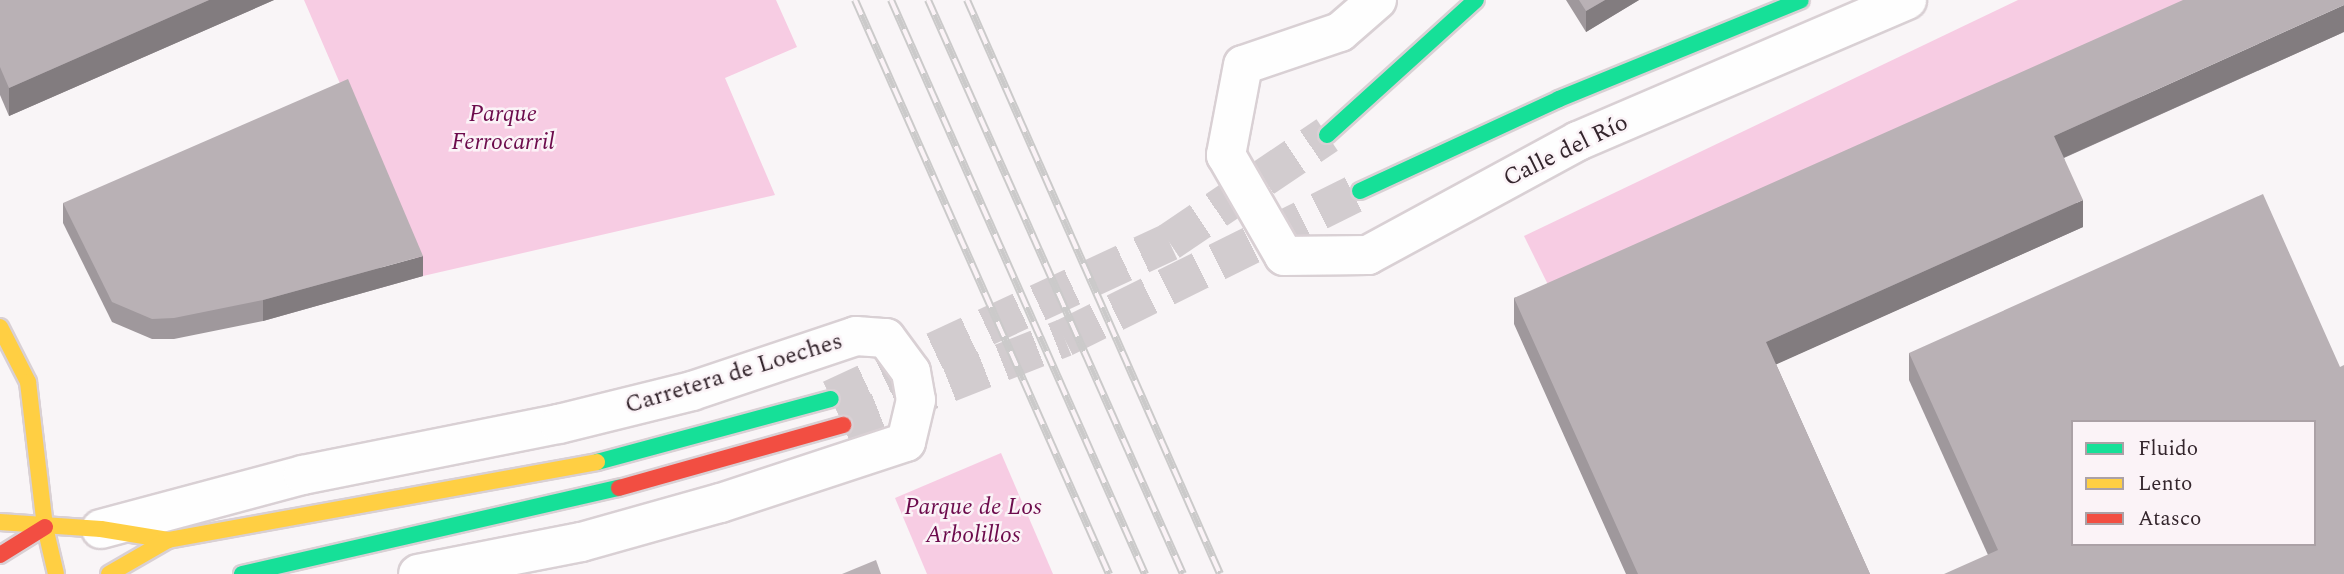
<!DOCTYPE html>
<html>
<head>
<meta charset="utf-8">
<style>
	body { margin:0 }
	#map { position:relative; width:2344px; height:574px; overflow:hidden; background:#f9f5f7; font-family:Spectral,serif }
	div>[style] { position:absolute }
	.green>* { inset:0; background:#f7cce3 }
	.secondary-tunnel>* { height:38px; margin-top:-19px; transform-origin:0; background:repeating-linear-gradient(90deg,#d2cccf 0 38px,transparent 0 57px) }
	.roads { filter:drop-shadow(2px 0 #d9d0d4) drop-shadow(-2px 0 #d9d0d4) drop-shadow(0 2px #d9d0d4) drop-shadow(0 -2px #d9d0d4) }
	.street>* { height:38px; margin:-19px; padding:0 19px; transform-origin:19px; border-radius:19px; background:#fefefe }
	.fast>* { height:16px; margin:-8px; padding:0 8px; transform-origin:8px; border-radius:8px; background:#16e098 }
	.slow>* { height:16px; margin:-8px; padding:0 8px; transform-origin:8px; border-radius:8px; background:#ffcf43 }
	.jam>* { height:16px; margin:-8px; padding:0 8px; transform-origin:8px; border-radius:8px; background:#f24e42 }
	.rail>* { height:8px; margin-top:-4px; transform-origin:0; background:repeating-linear-gradient(90deg,#fbf3f7 0 16px,#cbcaca 0 32px); box-sizing:border-box; border-block:2px solid #cbcaca }
	.wall>* { inset:0; background:#9f989c }
	.shaded-wall>* { inset:0; background:#827c7f }
	.building>* { inset:0; background:#b9b1b5 }
	span { translate:-50% -50%; white-space:nowrap; text-align:center; line-height:1.15; -webkit-text-stroke:5px #fbf3f7; paint-order:stroke }
	.park-label { font-size:24px; color:#6c0b4c; font-style:italic }
	.street-label { font-size:24px; color:#34262d }
	.legend { position:absolute; left:2071px; top:420px; width:245px; height:126px; box-sizing:border-box; background:#fbf3f7; border:2px solid #aba1a6; margin:0; padding:9px 12px; list-style:none; font-size:21px; color:#34262d }
	.legend li { display:flex; align-items:center; gap:14px; height:35px }
	.legend b { width:35px; border:2px solid #aba1a6 }
</style>
</head>
<body>
<div id="map">
	<div class="green">
		<i style="clip-path:polygon(304px 0,776px 0,797px 47px,725px 78px,775px 195px,423px 276px)"></i>
		<i style="clip-path:polygon(2018px 0,2243px 0,1558px 305px,1524px 236px)"></i>
		<i style="clip-path:polygon(1001px 453px,1053px 574px,927px 574px,895px 498px)"></i>
	</div>
	<div class="secondary-tunnel">
		<i style="left:831px;top:399px;width:373px;rotate:-24.9deg"></i>
		<i style="left:1169px;top:242px;width:191px;rotate:-34.1deg"></i>
		<i style="left:843px;top:425px;width:238px;rotate:-21.5deg"></i>
		<i style="left:1064px;top:338px;width:330px;rotate:-26.4deg"></i>
	</div>
	<div class="roads">
		<div class="street">
			<i style="left:1377px;top:0;width:49px;rotate:139.1deg"></i>
			<i style="left:1340px;top:32px;width:102px;rotate:161.2deg"></i>
			<i style="left:1243px;top:65px;width:92px;rotate:100.7deg"></i>
			<i style="left:1226px;top:155px;width:116px;rotate:60.1deg"></i>
			<i style="left:1284px;top:256px;width:84px;rotate:-0.7deg"></i>
			<i style="left:1368px;top:255px;width:239px;rotate:-28.5deg"></i>
			<i style="left:1578px;top:141px;width:358px;rotate:-23.2deg"></i>
			<i style="left:101px;top:529px;width:209px;rotate:-15deg"></i>
			<i style="left:303px;top:475px;width:261px;rotate:-11.3deg"></i>
			<i style="left:559px;top:424px;width:137px;rotate:-13.9deg"></i>
			<i style="left:692px;top:391px;width:173px;rotate:-18.5deg"></i>
			<i style="left:856px;top:336px;width:30px;rotate:4deg"></i>
			<i style="left:886px;top:338px;width:42px;rotate:53.7deg"></i>
			<i style="left:911px;top:372px;width:28px;rotate:80deg"></i>
			<i style="left:916px;top:400px;width:43px;rotate:103.4deg"></i>
			<i style="left:906px;top:442px;width:196px;rotate:161.8deg"></i>
			<i style="left:720px;top:503px;width:144px;rotate:164.3deg"></i>
			<i style="left:581px;top:542px;width:166px;rotate:168.9deg"></i>
		</div>
		<div class="fast">
			<i style="left:1327px;top:135px;width:201px;rotate:-42.2deg"></i>
			<i style="left:1360px;top:191px;width:219px;rotate:-24.8deg"></i>
			<i style="left:1559px;top:99px;width:261px;rotate:-22.2deg"></i>
			<i style="left:597px;top:462px;width:242px;rotate:-15.1deg"></i>
			<i style="left:242px;top:574px;width:387px;rotate:-12.9deg"></i>
		</div>
		<div class="slow">
			<i style="left:0;top:327px;width:62px;rotate:63deg"></i>
			<i style="left:28px;top:382px;width:146px;rotate:83.3deg"></i>
			<i style="left:45px;top:527px;width:48px;rotate:76.8deg"></i>
			<i style="left:0;top:522px;width:101px;rotate:4deg"></i>
			<i style="left:101px;top:529px;width:68px;rotate:9.3deg"></i>
			<i style="left:168px;top:540px;width:436px;rotate:-10.3deg"></i>
			<i style="left:109px;top:574px;width:68px;rotate:-30deg"></i>
		</div>
		<div class="jam">
			<i style="left:619px;top:488px;width:233px;rotate:-15.7deg"></i>
			<i style="left:0;top:555px;width:53px;rotate:-31.9deg"></i>
		</div>
	</div>
	<div class="rail">
		<i style="left:855px;top:0;width:628px;rotate:66.13deg"></i>
		<i style="left:891px;top:0;width:628px;rotate:66.13deg"></i>
		<i style="left:928px;top:0;width:628px;rotate:66.05deg"></i>
		<i style="left:967px;top:0;width:627px;rotate:66.21deg"></i>
	</div>
	<div class="wall">
		<i style="clip-path:polygon(0 0,274px 0,9px 116px,0 95px)"></i>
		<i style="clip-path:polygon(1566px 0,1639px 0,1586px 32px)"></i>
		<i style="clip-path:polygon(2344px 32px,2064px 158px,2083px 227px,1776px 364px,1870px 574px,1626px 574px,1514px 324px,1514px 298px)"></i>
		<i style="clip-path:polygon(63px 203px,423px 276px,263px 321px,174px 339px,152px 339px,112px 322px,63px 223px)"></i>
		<i style="clip-path:polygon(1909px 353px,2340px 367px,2344px 574px,1988px 555px,1909px 380px)"></i>
	</div>
	<div class="shaded-wall">
		<i style="clip-path:polygon(209px 0,274px 0,9px 116px,9px 88px)"></i>
		<i style="clip-path:polygon(1605px 0,1639px 0,1586px 32px,1586px 11px)"></i>
		<i style="clip-path:polygon(2344px 5px,2344px 32px,2054px 162px,2054px 136px)"></i>
		<i style="clip-path:polygon(2083px 200px,2083px 227px,1766px 369px,1766px 342px)"></i>
		<i style="clip-path:polygon(423px 256px,423px 276px,263px 321px,263px 300px)"></i>
	</div>
	<div class="building">
		<i style="clip-path:polygon(0 0,209px 0,9px 88px,0 67px)"></i>
		<i style="clip-path:polygon(1579px 0,1605px 0,1586px 11px)"></i>
		<i style="clip-path:polygon(2183px 0,2344px 0,2344px 5px,2054px 136px,2083px 200px,1766px 342px,1870px 574px,1638px 574px,1514px 298px)"></i>
		<i style="clip-path:polygon(348px 79px,423px 256px,263px 300px,174px 318px,152px 319px,112px 302px,63px 203px)"></i>
		<i style="clip-path:polygon(evenodd,2263px 194px,2340px 367px,2344px 365px,2344px 574px,1944px 574px,1998px 550px,1909px 353px,2263px 194px,2073px 422px,2314px 422px,2314px 544px,2073px 544px,2073px 422px)"></i>
		<i style="clip-path:polygon(876px 560px,881px 574px,842px 574px)"></i>
	</div>
	<div class="park-label">
		<span style="left:503px;top:129px">Parque<br>Ferrocarril</span>
		<span style="left:973px;top:522px">Parque de Los<br>Arbolillos</span>
	</div>
	<div class="street-label">
		<span style="left:1566px;top:151px;rotate:-26deg">Calle del Río</span>
		<span style="left:734px;top:374px;rotate:-17deg">Carretera de Loeches</span>
	</div>
	<ul class="legend">
	<li><b style="height:9px;background:#16e098"></b>Fluido</li>
	<li><b style="height:9px;background:#ffcf43"></b>Lento</li>
	<li><b style="height:9px;background:#f24e42"></b>Atasco</li>
	</ul>
</div>
</body>
</html>
